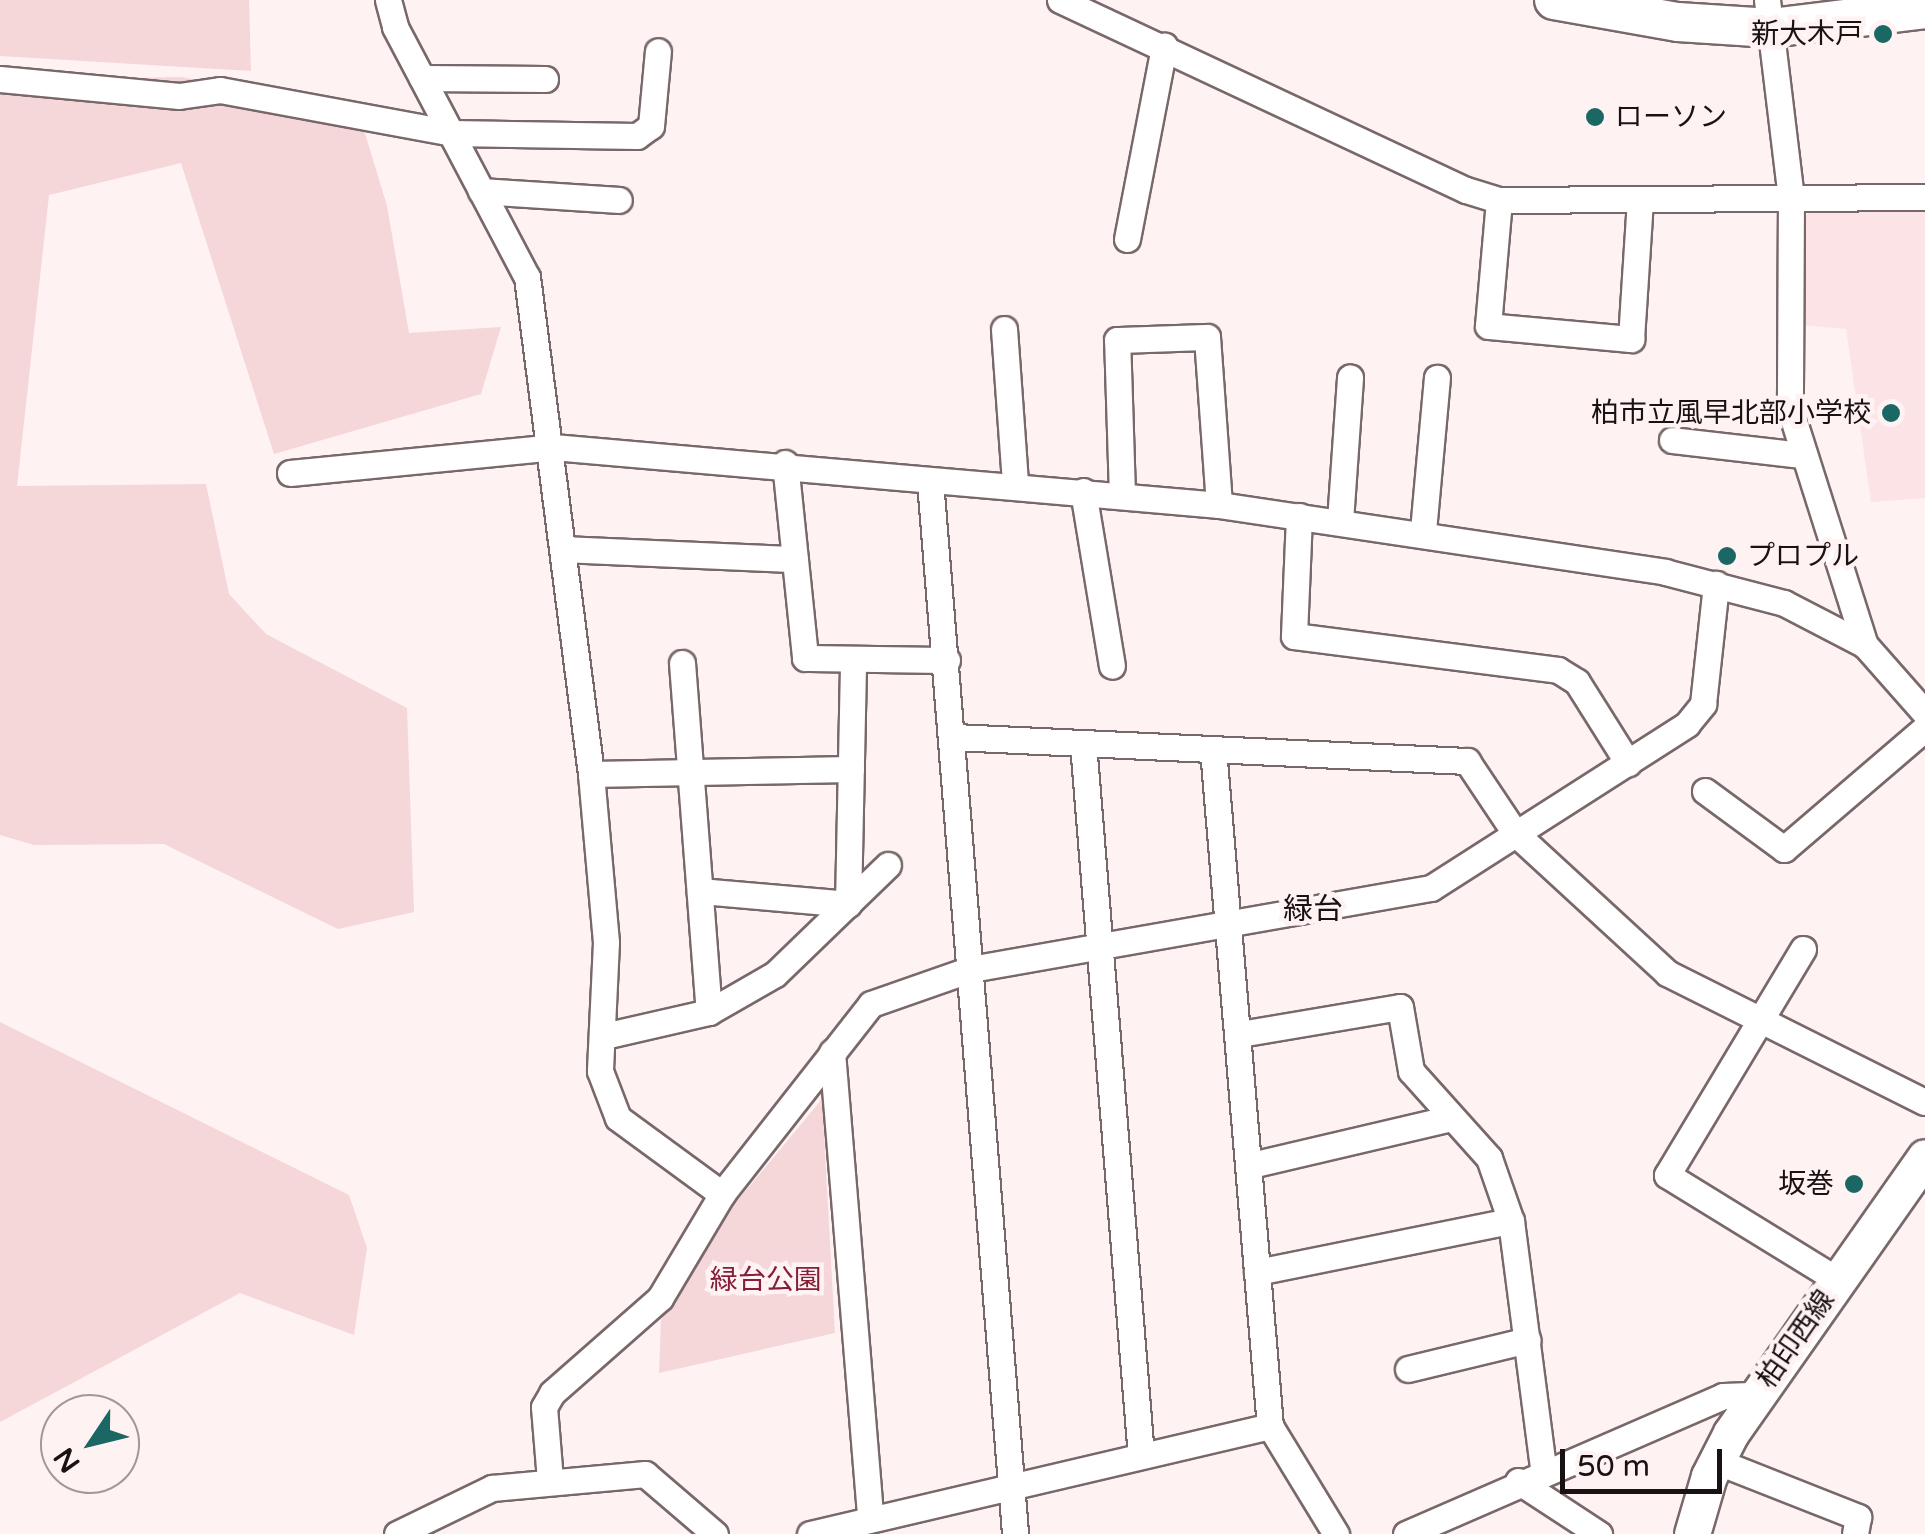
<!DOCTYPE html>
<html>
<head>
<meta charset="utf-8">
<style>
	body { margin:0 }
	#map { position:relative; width:1925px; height:1534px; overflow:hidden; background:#fef2f3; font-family:"Varela Round","Noto Sans JP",sans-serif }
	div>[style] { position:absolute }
	.built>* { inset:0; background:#fce4e6 }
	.green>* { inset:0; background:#f5d6d9 }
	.roads { filter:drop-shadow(2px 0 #796869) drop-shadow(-2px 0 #796869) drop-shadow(0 2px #796869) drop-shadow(0 -2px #796869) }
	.minor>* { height:25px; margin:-12.5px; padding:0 12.5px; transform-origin:12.5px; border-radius:12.5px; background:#fff }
	.secondary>* { height:35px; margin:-17.5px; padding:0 17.5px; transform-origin:17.5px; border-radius:17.5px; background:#fff }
	.primary>* { height:38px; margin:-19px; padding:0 19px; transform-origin:19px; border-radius:19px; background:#fff }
	.dots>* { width:28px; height:28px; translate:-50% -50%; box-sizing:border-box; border:5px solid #fef2f3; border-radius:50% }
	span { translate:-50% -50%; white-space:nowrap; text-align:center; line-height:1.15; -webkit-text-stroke:9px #fef2f3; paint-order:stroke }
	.poi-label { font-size:28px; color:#191213 }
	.right { translate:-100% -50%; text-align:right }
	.left { translate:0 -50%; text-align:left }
	.park-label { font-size:28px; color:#851e37 }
	.street-label { font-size:28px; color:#191213 }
	.neighbourhood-label { font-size:30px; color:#191213 }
	.north { position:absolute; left:40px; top:1394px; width:100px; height:100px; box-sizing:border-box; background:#fef2f3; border:2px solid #a29899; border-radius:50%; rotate:235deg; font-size:28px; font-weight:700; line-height:40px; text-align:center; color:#191213 }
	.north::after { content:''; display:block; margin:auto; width:35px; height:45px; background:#1a6764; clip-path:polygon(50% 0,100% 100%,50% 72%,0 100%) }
	.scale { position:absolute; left:1560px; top:1449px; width:162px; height:45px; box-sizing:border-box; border:5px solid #191213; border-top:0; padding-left:12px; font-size:30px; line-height:35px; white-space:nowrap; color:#191213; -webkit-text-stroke:8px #fef2f3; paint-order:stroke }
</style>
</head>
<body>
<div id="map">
	<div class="built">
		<i style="clip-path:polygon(1813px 209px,1925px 211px,1925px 498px,1871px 502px,1846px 329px,1799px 325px,1805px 216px)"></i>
	</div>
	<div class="green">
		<i style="clip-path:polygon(0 0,249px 0,251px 71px,0 56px)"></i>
		<i style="clip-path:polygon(181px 77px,357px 107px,387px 206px,409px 333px,501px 327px,481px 394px,274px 454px,181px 163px,49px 195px,17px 486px,206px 484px,229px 594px,266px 634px,407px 708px,414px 912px,338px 929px,164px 844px,34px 845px,0 835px,0 81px)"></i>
		<i style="clip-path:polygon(0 1022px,349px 1195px,367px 1248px,354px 1335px,240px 1293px,0 1422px)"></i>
		<i style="clip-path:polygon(822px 1099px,835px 1333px,659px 1373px,661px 1320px,733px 1206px)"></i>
	</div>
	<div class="roads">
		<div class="minor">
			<i style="left:388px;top:0;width:28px;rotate:75deg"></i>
			<i style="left:395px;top:27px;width:283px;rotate:62.2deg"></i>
			<i style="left:527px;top:277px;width:501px;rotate:82.66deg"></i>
			<i style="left:591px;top:774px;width:169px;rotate:84.9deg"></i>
			<i style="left:606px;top:942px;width:129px;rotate:92.7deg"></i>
			<i style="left:600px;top:1071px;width:50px;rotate:69deg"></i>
			<i style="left:618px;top:1118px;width:129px;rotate:36.2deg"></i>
			<i style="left:1060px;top:0;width:448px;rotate:25.1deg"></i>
			<i style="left:1466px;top:190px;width:34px;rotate:17deg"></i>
			<i style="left:1499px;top:200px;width:426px;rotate:-0.4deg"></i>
			<i style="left:1767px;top:0;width:198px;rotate:83.1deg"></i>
			<i style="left:1791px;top:197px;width:212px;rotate:90.3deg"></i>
			<i style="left:1790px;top:409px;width:248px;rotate:72.4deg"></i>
			<i style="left:1865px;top:645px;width:91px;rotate:48.6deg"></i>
			<i style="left:422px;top:78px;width:123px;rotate:0.5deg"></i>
			<i style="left:0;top:79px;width:180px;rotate:5.4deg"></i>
			<i style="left:179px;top:96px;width:41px;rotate:-8.3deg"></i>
			<i style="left:220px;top:90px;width:235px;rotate:10.5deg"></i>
			<i style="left:451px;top:133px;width:186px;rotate:0.9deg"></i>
			<i style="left:637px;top:136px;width:17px;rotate:-36deg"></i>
			<i style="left:651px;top:126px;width:75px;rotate:-84.7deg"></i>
			<i style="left:481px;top:191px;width:138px;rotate:3.7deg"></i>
			<i style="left:1499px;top:200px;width:126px;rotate:95deg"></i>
			<i style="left:1488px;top:326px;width:144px;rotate:5.2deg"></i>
			<i style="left:1631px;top:339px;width:139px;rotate:-86.3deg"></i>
			<i style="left:1127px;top:239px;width:197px;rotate:-79.1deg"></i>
			<i style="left:1004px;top:329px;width:155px;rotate:85.9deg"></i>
			<i style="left:1672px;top:440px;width:131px;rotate:6.6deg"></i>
			<i style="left:785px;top:463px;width:196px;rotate:84.1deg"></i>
			<i style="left:805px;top:658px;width:142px;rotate:0.8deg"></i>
			<i style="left:290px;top:473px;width:264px;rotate:-5.6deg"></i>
			<i style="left:553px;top:447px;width:669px;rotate:4.98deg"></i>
			<i style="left:1219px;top:505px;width:451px;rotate:8.5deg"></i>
			<i style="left:1665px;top:572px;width:123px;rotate:14.6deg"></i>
			<i style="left:1784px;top:603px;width:91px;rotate:27.4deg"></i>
			<i style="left:930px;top:481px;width:1056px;rotate:85.38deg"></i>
			<i style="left:1083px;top:491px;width:177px;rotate:80.6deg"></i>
			<i style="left:1122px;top:495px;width:155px;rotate:-91.8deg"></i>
			<i style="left:1117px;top:340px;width:90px;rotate:-1.9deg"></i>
			<i style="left:1207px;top:337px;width:168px;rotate:85.9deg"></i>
			<i style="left:1299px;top:516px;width:120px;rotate:92.4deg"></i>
			<i style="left:1294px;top:636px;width:266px;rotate:7.3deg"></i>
			<i style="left:1558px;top:670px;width:22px;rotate:32deg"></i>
			<i style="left:1577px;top:682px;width:96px;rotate:57.8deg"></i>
			<i style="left:1340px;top:521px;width:144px;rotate:-86deg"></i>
			<i style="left:1423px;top:531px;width:154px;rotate:-84.8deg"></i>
			<i style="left:563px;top:549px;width:232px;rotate:2.5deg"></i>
			<i style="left:682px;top:663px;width:350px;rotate:85.6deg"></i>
			<i style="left:954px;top:737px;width:514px;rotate:2.68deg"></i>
			<i style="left:1467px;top:761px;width:87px;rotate:56.3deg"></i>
			<i style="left:1515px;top:833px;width:207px;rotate:42.6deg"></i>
			<i style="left:1667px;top:973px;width:288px;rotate:26.6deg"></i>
			<i style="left:1083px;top:743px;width:715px;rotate:85.35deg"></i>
			<i style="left:1213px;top:749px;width:679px;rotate:85.19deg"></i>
			<i style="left:1270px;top:1426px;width:127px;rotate:58.6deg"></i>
			<i style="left:591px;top:774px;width:260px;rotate:-1.1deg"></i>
			<i style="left:1705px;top:791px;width:98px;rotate:36.3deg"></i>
			<i style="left:1784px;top:849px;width:186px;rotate:-40.6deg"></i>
			<i style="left:700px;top:891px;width:149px;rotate:5deg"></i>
			<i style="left:848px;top:904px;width:245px;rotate:-88.8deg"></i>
			<i style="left:1803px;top:949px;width:264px;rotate:121deg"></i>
			<i style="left:1667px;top:1175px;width:201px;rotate:31.6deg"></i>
			<i style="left:1240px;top:1034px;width:162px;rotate:-9.6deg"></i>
			<i style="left:1400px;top:1007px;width:65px;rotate:80.2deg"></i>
			<i style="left:1411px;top:1071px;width:117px;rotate:48.1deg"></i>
			<i style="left:1489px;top:1158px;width:67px;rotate:70.8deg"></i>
			<i style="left:1511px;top:1221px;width:250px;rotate:82.6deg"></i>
			<i style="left:604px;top:1036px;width:108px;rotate:-12.9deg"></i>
			<i style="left:709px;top:1012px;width:76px;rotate:-29.9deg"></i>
			<i style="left:775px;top:974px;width:157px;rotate:-44deg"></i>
			<i style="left:832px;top:1052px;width:467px;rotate:85.3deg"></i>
			<i style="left:1251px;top:1165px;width:206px;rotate:-13.2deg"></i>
			<i style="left:1257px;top:1272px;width:259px;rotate:-11.4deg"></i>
			<i style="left:1408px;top:1369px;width:123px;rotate:-13.6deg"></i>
			<i style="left:1716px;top:1461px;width:153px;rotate:21.5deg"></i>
			<i style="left:1858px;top:1517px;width:17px;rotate:100deg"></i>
			<i style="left:550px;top:1480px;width:73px;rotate:-94.7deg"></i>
			<i style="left:544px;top:1407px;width:16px;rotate:-60deg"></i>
			<i style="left:552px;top:1393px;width:144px;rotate:-41.3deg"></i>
			<i style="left:660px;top:1298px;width:121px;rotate:-59.2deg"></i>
			<i style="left:722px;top:1194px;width:241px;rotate:-51.9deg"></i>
			<i style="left:871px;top:1004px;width:106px;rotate:-19.3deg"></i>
			<i style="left:971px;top:969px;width:467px;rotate:-10deg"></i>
			<i style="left:1431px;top:888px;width:304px;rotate:-32.6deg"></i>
			<i style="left:1687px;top:724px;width:26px;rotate:-51deg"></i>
			<i style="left:1703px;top:704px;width:121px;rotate:-83.8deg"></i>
			<i style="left:1518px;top:1481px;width:97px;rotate:33.2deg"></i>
			<i style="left:397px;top:1534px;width:106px;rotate:-25.8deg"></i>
			<i style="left:492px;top:1488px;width:154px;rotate:-5.2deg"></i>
			<i style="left:645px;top:1474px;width:92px;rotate:40.6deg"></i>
			<i style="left:810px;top:1534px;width:473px;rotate:-13.2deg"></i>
			<i style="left:1406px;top:1534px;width:346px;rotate:-23.5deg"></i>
			<i style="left:1723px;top:1396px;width:34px;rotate:-2deg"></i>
		</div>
		<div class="secondary">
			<i style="left:1692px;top:1534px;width:60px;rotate:-73.7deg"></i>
			<i style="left:1709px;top:1476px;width:48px;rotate:-62.9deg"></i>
			<i style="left:1731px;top:1433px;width:337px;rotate:-54.9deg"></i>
		</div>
		<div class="primary">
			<i style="left:1554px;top:0;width:126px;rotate:10.1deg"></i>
			<i style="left:1678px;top:22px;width:93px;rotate:3.7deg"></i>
			<i style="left:1771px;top:28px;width:155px;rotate:-7deg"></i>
		</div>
	</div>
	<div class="dots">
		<i style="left:1883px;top:34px;background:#1a6764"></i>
		<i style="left:1595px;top:117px;background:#1a6764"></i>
		<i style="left:1891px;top:413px;background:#1a6764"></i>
		<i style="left:1727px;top:556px;background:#1a6764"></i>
		<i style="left:1854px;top:1184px;background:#1a6764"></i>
	</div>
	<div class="poi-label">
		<span class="right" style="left:1863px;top:34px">新大木戸</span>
		<span class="left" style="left:1615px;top:117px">ローソン</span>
		<span class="right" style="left:1871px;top:413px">柏市立風早北部小学校</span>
		<span class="left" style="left:1747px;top:556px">プロプル</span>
		<span class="right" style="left:1834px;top:1184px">坂巻</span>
	</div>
	<div class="park-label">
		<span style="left:766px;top:1280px">緑台公園</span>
	</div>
	<div class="street-label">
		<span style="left:1796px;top:1339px;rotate:-55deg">柏印西線</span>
	</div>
	<div class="neighbourhood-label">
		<span style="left:1313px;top:910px">緑台</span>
	</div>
	<div class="north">N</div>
	<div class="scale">50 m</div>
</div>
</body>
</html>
